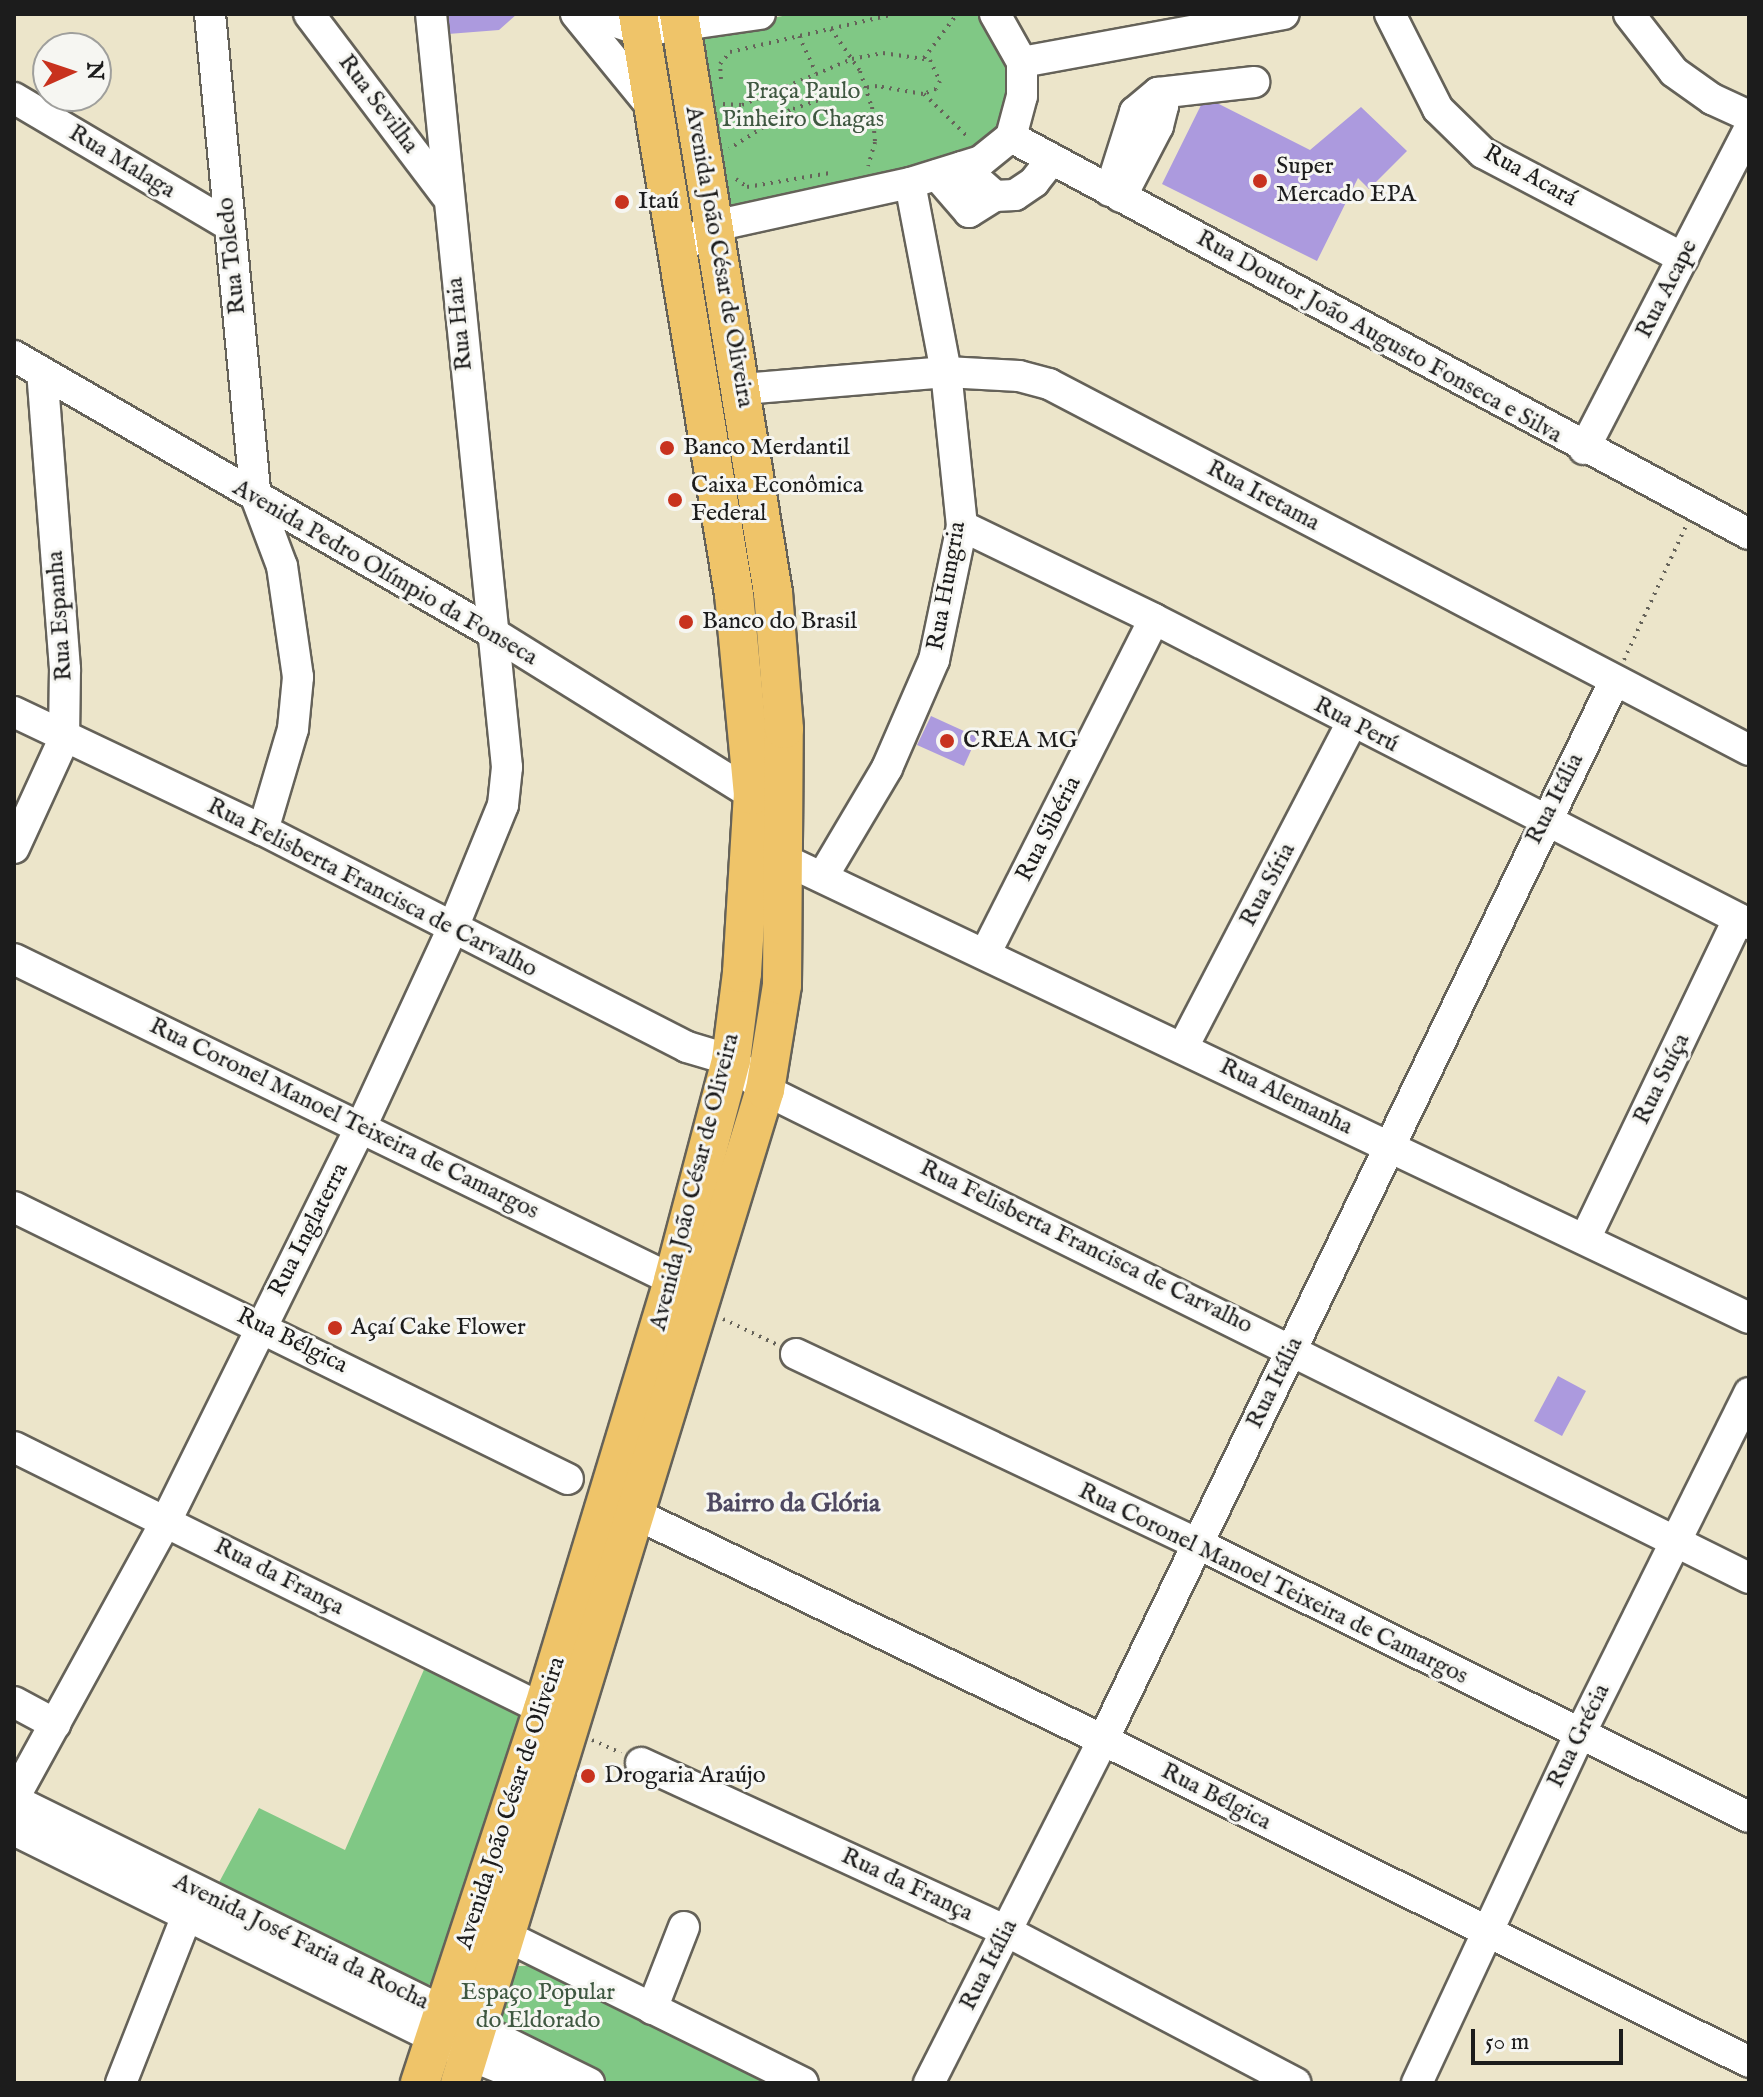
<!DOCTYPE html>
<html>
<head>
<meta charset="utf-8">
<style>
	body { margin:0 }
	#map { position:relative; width:1763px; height:2097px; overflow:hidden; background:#ece5ca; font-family:"IM FELL English",serif }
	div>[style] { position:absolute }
	.green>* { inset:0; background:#80c885 }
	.building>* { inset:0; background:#ac9ade }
	.path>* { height:4px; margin-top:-2px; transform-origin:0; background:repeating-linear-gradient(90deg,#656259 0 2px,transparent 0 8px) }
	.roads { filter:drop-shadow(2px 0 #656259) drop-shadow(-2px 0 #656259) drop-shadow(0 2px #656259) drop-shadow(0 -2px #656259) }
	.minor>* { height:30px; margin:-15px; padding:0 15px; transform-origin:15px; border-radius:15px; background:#fff }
	.major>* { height:38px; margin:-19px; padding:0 19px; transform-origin:19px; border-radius:19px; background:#efc469 }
	.dots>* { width:22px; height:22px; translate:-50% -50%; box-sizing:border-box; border:4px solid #f6f6f2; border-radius:50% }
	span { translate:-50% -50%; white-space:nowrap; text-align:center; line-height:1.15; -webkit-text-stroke:6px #f6f6f2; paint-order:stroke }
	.park-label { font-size:24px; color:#3f5841 }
	.street-label { font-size:24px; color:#1c1c1c }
	.poi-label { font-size:24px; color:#1c1c1c }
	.left { translate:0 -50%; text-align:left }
	.neighbourhood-label { font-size:26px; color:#4e4860; font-weight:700 }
	.frame { position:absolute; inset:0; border:16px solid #1c1c1c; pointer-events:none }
	.north { position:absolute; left:32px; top:32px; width:80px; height:80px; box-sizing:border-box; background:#f6f6f2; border:2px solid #9f9f9c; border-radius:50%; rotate:87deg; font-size:22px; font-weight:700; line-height:32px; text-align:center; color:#1c1c1c }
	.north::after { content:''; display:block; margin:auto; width:28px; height:36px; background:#c8321e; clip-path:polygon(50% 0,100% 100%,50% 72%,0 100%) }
	.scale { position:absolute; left:1471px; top:2029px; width:152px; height:36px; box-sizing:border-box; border:4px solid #1c1c1c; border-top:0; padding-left:10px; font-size:24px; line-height:28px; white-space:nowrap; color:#1c1c1c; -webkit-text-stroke:6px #f6f6f2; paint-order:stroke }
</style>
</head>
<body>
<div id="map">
	<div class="green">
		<i style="clip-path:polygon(792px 14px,989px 14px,1015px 60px,999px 143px,959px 162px,725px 218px,691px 35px)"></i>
		<i style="clip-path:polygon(426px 1665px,524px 1713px,434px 1983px,414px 1989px,216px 1888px,259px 1808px,345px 1850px)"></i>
		<i style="clip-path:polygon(545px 1965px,773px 2083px,606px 2083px,482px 2025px,499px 1967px)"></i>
	</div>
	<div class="building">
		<i style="clip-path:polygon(447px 14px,517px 14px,499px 30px,448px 34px)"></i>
		<i style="clip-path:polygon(1205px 97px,1310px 150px,1361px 107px,1407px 151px,1369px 189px,1358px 178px,1317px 261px,1162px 184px)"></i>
		<i style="clip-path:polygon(931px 716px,977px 737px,964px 766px,917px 745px)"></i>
		<i style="clip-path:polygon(1558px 1376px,1586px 1391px,1562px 1436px,1534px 1421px)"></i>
	</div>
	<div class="path">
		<i style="left:831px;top:29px;width:51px;rotate:55.4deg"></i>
		<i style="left:860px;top:71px;width:38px;rotate:72deg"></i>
		<i style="left:872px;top:107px;width:35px;rotate:85deg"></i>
		<i style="left:875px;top:142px;width:25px;rotate:106deg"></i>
		<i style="left:799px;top:36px;width:41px;rotate:65.3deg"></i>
		<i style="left:924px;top:58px;width:55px;rotate:-53.1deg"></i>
		<i style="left:721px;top:79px;width:15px;rotate:-94deg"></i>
		<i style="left:720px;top:64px;width:16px;rotate:-50deg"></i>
		<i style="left:730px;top:52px;width:168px;rotate:-13deg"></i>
		<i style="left:924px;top:94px;width:63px;rotate:44.4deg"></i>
		<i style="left:723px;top:104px;width:19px;rotate:3deg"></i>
		<i style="left:742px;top:105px;width:119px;rotate:-22.7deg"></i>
		<i style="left:852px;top:59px;width:32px;rotate:-11deg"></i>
		<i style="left:883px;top:53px;width:48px;rotate:8.5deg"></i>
		<i style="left:930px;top:60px;width:23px;rotate:65deg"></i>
		<i style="left:940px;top:81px;width:9px;rotate:117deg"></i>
		<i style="left:936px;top:89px;width:14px;rotate:159deg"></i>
		<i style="left:923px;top:94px;width:47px;rotate:-170.1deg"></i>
		<i style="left:877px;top:86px;width:29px;rotate:172deg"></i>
		<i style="left:848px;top:90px;width:61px;rotate:161deg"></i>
		<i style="left:790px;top:110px;width:72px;rotate:147.4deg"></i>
		<i style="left:736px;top:179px;width:14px;rotate:36deg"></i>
		<i style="left:747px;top:187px;width:84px;rotate:-9.6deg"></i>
		<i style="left:1624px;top:660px;width:148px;rotate:-65.2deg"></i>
		<i style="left:723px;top:1319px;width:59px;rotate:25.3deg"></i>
		<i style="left:592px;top:1740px;width:32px;rotate:24deg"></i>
	</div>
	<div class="roads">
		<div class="minor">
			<i style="left:210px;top:14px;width:485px;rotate:84.6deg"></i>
			<i style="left:256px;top:497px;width:74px;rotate:69.4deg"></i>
			<i style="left:282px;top:566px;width:112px;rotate:81.8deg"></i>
			<i style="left:298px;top:677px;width:52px;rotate:95.5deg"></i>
			<i style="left:293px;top:729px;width:105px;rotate:106.5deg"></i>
			<i style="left:309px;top:14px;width:227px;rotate:52.9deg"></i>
			<i style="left:576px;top:14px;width:125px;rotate:50.8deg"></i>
			<i style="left:593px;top:14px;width:52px;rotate:19.1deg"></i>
			<i style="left:642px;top:31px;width:119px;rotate:-8.2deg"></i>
			<i style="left:1390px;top:14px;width:106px;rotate:63.2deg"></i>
			<i style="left:1438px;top:109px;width:63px;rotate:44.4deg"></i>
			<i style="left:1483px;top:153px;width:226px;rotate:27.7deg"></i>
			<i style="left:1629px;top:14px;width:73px;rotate:52.2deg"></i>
			<i style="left:1674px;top:72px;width:47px;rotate:35.4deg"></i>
			<i style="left:1712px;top:99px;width:41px;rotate:24.7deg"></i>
			<i style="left:1022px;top:62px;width:266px;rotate:-10.4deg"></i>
			<i style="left:1158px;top:93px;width:97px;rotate:-6.5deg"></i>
			<i style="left:14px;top:98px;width:250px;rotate:30.6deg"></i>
			<i style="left:1011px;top:137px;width:838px;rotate:28.28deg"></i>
			<i style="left:962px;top:167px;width:44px;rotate:41.3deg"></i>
			<i style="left:995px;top:196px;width:20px;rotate:-3deg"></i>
			<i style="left:1015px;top:195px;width:23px;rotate:-34deg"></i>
			<i style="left:1034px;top:182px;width:29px;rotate:-52deg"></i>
			<i style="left:937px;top:175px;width:49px;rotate:49.1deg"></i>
			<i style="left:969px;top:212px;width:31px;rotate:-32deg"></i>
			<i style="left:1110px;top:191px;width:83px;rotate:-72.4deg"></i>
			<i style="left:1135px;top:112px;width:30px;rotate:-40deg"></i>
			<i style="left:1158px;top:93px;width:14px;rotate:69deg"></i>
			<i style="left:1163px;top:106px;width:21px;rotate:104deg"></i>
			<i style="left:1158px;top:126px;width:80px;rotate:117.5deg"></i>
			<i style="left:678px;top:250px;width:43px;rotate:-33.7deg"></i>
			<i style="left:714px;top:226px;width:201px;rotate:-12.4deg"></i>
			<i style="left:910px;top:183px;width:74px;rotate:-17.2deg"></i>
			<i style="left:981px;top:161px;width:38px;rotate:-39deg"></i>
			<i style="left:1011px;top:137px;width:42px;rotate:-75deg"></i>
			<i style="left:1022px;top:96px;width:34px;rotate:-90deg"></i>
			<i style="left:1022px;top:62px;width:55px;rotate:-119.4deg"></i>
			<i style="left:14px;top:356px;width:553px;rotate:30.04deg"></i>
			<i style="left:493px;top:633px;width:306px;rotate:31.9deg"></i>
			<i style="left:743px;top:389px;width:204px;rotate:-4.8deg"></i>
			<i style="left:946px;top:372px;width:73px;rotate:3.1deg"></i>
			<i style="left:1019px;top:376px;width:31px;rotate:15deg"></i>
			<i style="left:1049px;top:384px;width:790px;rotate:27.6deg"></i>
			<i style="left:1584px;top:449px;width:360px;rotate:-62.7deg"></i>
			<i style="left:962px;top:526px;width:213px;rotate:25.8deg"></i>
			<i style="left:1154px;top:619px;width:669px;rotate:27.14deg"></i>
			<i style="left:14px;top:712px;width:276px;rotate:25.4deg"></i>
			<i style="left:263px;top:830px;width:476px;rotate:27.1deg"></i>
			<i style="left:687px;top:1047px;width:46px;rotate:16.5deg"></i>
			<i style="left:731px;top:1060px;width:45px;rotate:41.4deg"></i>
			<i style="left:765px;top:1090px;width:1098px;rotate:26.38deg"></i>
			<i style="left:14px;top:848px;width:120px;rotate:-65.4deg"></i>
			<i style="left:64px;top:739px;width:70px;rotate:-89.2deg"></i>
			<i style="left:65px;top:669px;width:297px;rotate:-94.4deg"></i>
			<i style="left:785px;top:860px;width:1067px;rotate:25.41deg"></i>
			<i style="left:823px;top:876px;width:126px;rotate:-59.3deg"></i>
			<i style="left:887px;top:768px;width:118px;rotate:-66.5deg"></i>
			<i style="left:934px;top:660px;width:137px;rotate:-78.2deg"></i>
			<i style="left:962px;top:526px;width:155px;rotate:-95.9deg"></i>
			<i style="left:946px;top:372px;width:192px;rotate:-100.8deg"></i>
			<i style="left:985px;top:954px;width:375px;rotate:-63.2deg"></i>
			<i style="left:14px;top:959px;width:733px;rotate:25.97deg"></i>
			<i style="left:1183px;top:1047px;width:365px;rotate:-62.5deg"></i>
			<i style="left:14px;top:1207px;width:617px;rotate:26.15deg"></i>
			<i style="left:1585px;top:1239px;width:355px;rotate:-64.4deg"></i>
			<i style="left:796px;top:1354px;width:442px;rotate:25.3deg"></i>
			<i style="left:1196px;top:1543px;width:617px;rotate:26.36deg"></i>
			<i style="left:14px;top:1447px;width:590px;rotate:26.35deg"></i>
			<i style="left:636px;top:1514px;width:519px;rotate:25.82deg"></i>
			<i style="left:1103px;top:1740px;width:722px;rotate:26.49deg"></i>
			<i style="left:14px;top:1702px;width:47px;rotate:28.2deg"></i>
			<i style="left:641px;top:1763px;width:402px;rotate:24.7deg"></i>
			<i style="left:1006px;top:1931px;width:327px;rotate:27.7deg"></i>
			<i style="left:14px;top:1798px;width:316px;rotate:-61.2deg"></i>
			<i style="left:166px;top:1521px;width:440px;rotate:-63.7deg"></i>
			<i style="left:361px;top:1127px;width:217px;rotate:-65.2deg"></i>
			<i style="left:452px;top:930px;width:135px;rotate:-67.8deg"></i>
			<i style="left:503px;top:805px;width:38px;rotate:-84deg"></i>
			<i style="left:507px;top:767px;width:757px;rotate:-95.76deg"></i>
			<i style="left:14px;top:1800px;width:641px;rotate:26.21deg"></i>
			<i style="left:14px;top:1830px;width:508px;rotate:26.31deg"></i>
			<i style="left:469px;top:2055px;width:74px;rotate:22.1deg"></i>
			<i style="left:506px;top:1936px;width:331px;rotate:26.3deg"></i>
			<i style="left:652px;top:2009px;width:88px;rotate:-68.7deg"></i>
			<i style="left:121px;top:2083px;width:183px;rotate:-68.5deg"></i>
			<i style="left:929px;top:2083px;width:385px;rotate:-63.1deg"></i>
			<i style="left:1103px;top:1740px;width:1177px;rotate:-64.22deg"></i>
			<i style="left:1417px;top:2083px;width:383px;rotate:-65deg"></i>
			<i style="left:1579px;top:1736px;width:383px;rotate:-63.6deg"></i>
		</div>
		<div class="major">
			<i style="left:420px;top:2083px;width:394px;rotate:-71.8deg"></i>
			<i style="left:543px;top:1709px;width:448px;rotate:-73.1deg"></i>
			<i style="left:673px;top:1280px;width:228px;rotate:-75.2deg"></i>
			<i style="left:731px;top:1060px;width:88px;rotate:-82.8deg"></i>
			<i style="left:742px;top:973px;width:178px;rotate:-86.5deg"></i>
			<i style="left:753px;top:795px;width:202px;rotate:-95.4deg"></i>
			<i style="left:734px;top:594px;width:588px;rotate:-99.4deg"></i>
			<i style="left:460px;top:2083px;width:1039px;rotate:-72.93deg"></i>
			<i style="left:765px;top:1090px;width:106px;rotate:-80.8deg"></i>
			<i style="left:782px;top:985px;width:256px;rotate:-89.6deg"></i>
			<i style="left:784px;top:729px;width:136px;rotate:-94.6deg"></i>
			<i style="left:773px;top:593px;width:587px;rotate:-99.22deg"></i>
		</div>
	</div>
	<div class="dots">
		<i style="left:1260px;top:181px;background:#c8321e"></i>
		<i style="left:622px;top:202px;background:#c8321e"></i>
		<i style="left:667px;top:448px;background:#c8321e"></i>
		<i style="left:675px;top:500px;background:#c8321e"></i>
		<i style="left:686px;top:622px;background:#c8321e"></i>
		<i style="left:947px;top:741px;background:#c8321e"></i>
		<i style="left:335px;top:1328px;background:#c8321e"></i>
		<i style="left:588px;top:1776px;background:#c8321e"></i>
	</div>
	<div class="park-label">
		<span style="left:803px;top:106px">Praça Paulo<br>Pinheiro Chagas</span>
		<span style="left:538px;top:2007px">Espaço Popular<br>do Eldorado</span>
	</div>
	<div class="street-label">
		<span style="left:378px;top:104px;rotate:53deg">Rua Sevilha</span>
		<span style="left:122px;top:162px;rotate:31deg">Rua Malaga</span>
		<span style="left:1530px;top:176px;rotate:29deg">Rua Acará</span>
		<span style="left:232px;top:256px;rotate:-96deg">Rua Toledo</span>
		<span style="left:719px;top:257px;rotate:80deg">Avenida João César de Oliveira</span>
		<span style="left:1667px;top:289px;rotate:-63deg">Rua Acape</span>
		<span style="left:460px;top:324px;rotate:-96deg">Rua Haia</span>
		<span style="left:1379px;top:337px;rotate:29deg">Rua Doutor João Augusto Fonseca e Silva</span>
		<span style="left:1263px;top:496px;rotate:28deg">Rua Iretama</span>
		<span style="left:385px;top:573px;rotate:30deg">Avenida Pedro Olímpio da Fonseca</span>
		<span style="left:947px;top:586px;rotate:-80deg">Rua Hungria</span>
		<span style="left:60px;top:616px;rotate:-94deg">Rua Espanha</span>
		<span style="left:1356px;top:725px;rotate:28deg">Rua Perú</span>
		<span style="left:1555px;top:799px;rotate:-63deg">Rua Itália</span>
		<span style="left:1049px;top:829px;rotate:-63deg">Rua Sibéria</span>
		<span style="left:1268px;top:885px;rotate:-62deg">Rua Síria</span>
		<span style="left:372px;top:888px;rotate:27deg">Rua Felisberta Francisca de Carvalho</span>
		<span style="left:1662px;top:1079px;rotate:-64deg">Rua Suíça</span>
		<span style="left:1286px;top:1097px;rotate:26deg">Rua Alemanha</span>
		<span style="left:344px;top:1119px;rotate:26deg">Rua Coronel Manoel Teixeira de Camargos</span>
		<span style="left:695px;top:1182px;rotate:-76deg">Avenida João César de Oliveira</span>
		<span style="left:309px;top:1230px;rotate:-63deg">Rua Inglaterra</span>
		<span style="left:1086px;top:1247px;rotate:26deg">Rua Felisberta Francisca de Carvalho</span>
		<span style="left:292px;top:1341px;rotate:26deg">Rua Bélgica</span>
		<span style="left:1275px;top:1383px;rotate:-64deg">Rua Itália</span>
		<span style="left:279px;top:1577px;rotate:27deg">Rua da França</span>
		<span style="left:1273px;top:1584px;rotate:26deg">Rua Coronel Manoel Teixeira de Camargos</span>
		<span style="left:1579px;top:1736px;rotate:-64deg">Rua Grécia</span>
		<span style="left:1216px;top:1797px;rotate:27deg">Rua Bélgica</span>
		<span style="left:511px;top:1803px;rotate:-72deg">Avenida João César de Oliveira</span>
		<span style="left:907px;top:1885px;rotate:25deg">Rua da França</span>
		<span style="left:301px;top:1942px;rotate:26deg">Avenida José Faria da Rocha</span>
		<span style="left:989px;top:1965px;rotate:-63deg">Rua Itália</span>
	</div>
	<div class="poi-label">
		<span class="left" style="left:1276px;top:181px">Super<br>Mercado EPA</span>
		<span class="left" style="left:638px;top:202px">Itaú</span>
		<span class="left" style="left:683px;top:448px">Banco Merdantil</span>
		<span class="left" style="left:691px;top:500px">Caixa Econômica<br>Federal</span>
		<span class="left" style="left:702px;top:622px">Banco do Brasil</span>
		<span class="left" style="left:963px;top:741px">CREA MG</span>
		<span class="left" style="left:351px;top:1328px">Açaí Cake Flower</span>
		<span class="left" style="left:604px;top:1776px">Drogaria Araújo</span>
	</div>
	<div class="neighbourhood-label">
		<span style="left:793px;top:1504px">Bairro da Glória</span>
	</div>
	<div class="frame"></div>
	<div class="north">N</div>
	<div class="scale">50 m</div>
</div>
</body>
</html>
